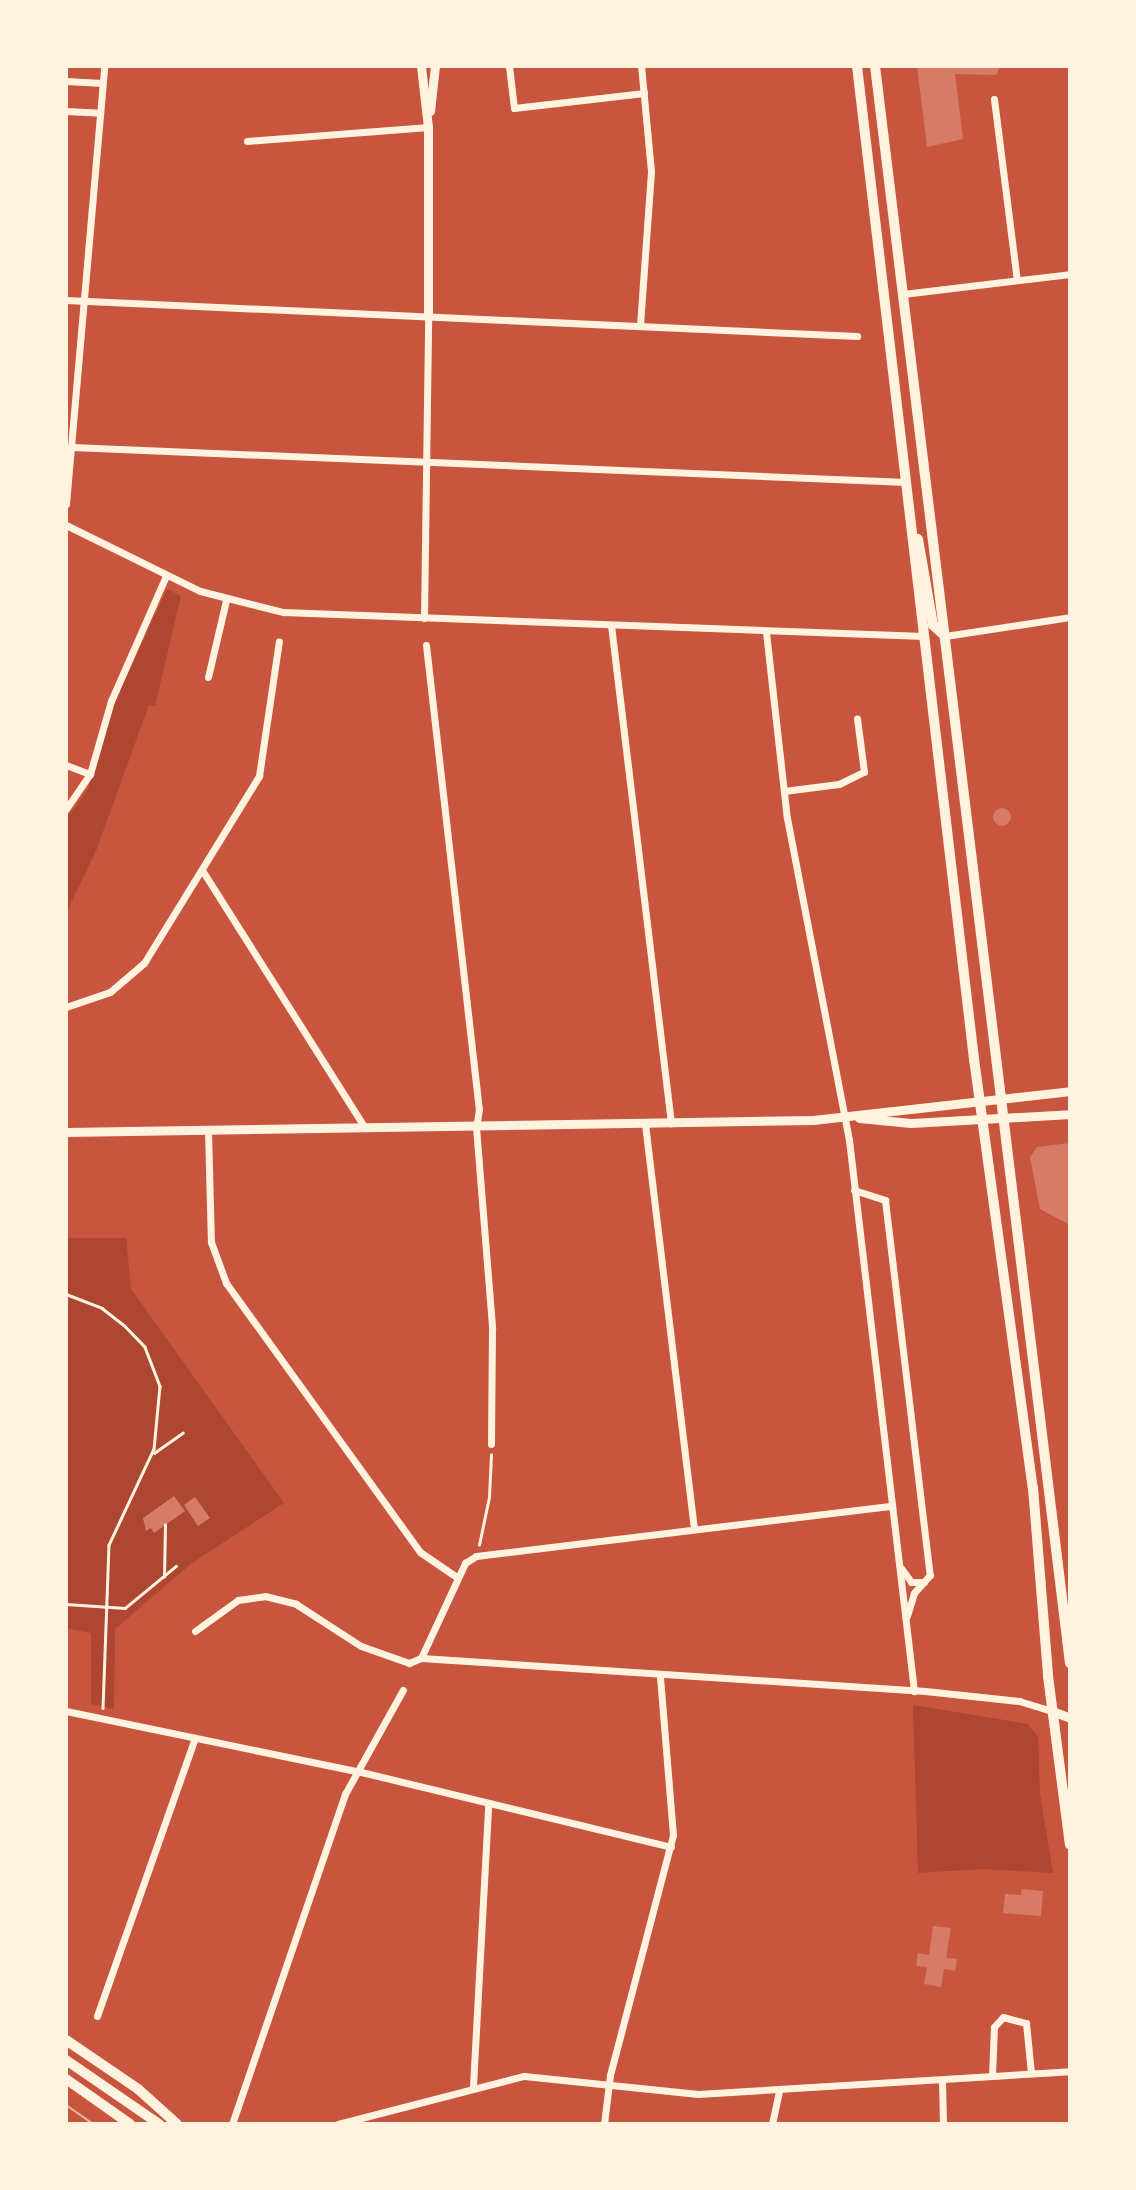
<!DOCTYPE html>
<html>
<head>
<meta charset="utf-8">
<style>
	body { margin:0 }
	#map { position:relative; width:1136px; height:2190px; overflow:hidden; background:#c8553d; font-family:Raleway,sans-serif }
	div>[style] { position:absolute }
	.green>* { inset:0; background:#ae4732 }
	.building>* { inset:0; background:#d67c66 }
	.round { border-radius:50% }
	.path>* { height:2.5px; margin:-1.25px; padding:0 1.25px; transform-origin:1.25px; border-radius:1.25px; background:#fff3e0 }
	.minor>* { height:7px; margin:-3.5px; padding:0 3.5px; transform-origin:3.5px; border-radius:3.5px; background:#fff3e0 }
	.tertiary>* { height:9px; margin:-4.5px; padding:0 4.5px; transform-origin:4.5px; border-radius:4.5px; background:#fff3e0 }
	.secondary>* { height:10px; margin:-5px; padding:0 5px; transform-origin:5px; border-radius:5px; background:#fff3e0 }
	.primary>* { height:10px; margin:-5px; padding:0 5px; transform-origin:5px; border-radius:5px; background:#fff3e0 }
	.tram>* { height:2px; margin:-1px; padding:0 1px; transform-origin:1px; border-radius:1px; background:#e9b49f }
	span { translate:-50% -50%; white-space:nowrap; text-align:center; line-height:1.15; -webkit-text-stroke:6px #fff3e0; paint-order:stroke }
	.frame { position:absolute; inset:0; border:68px solid #fff3e0; pointer-events:none }
</style>
</head>
<body>
<div id="map">
	<div class="green">
		<i style="clip-path:polygon(167px 589px,181px 596px,155px 706px,149px 705px,96px 851px,67px 911px,67px 818px,88px 789px,114px 704px)"></i>
		<i style="clip-path:polygon(67px 1238px,126px 1238px,131px 1289px,284px 1503px,192px 1563px,115px 1629px,114px 1709px,91px 1704px,91px 1633px,67px 1628px)"></i>
		<i style="clip-path:polygon(913px 1705px,1028px 1724px,1038px 1737px,1040px 1794px,1053px 1873px,982px 1869px,918px 1873px)"></i>
	</div>
	<div class="building">
		<i style="clip-path:polygon(917px 66px,1001px 66px,996px 75px,955px 74px,963px 139px,927px 147px)"></i>
		<i class="round" style="left:993px;top:808px;width:18px;height:18px"></i>
		<i style="clip-path:polygon(1070px 1143px,1070px 1225px,1040px 1209px,1030px 1157px,1037px 1147px)"></i>
		<i style="clip-path:polygon(174px 1496px,185px 1511px,154px 1533px,151px 1528px,146px 1531px,143px 1518px)"></i>
		<i style="clip-path:polygon(195px 1497px,210px 1518px,198px 1526px,184px 1505px)"></i>
		<i style="clip-path:polygon(1022px 1889px,1043px 1891px,1041px 1916px,1003px 1913px,1005px 1894px,1021px 1895px)"></i>
		<i style="clip-path:polygon(933px 1926px,951px 1928px,946px 1958px,957px 1959px,955px 1971px,944px 1969px,941px 1987px,924px 1984px,927px 1967px,916px 1966px,918px 1953px,929px 1955px)"></i>
	</div>
	<div class="path">
		<i style="left:66px;top:1294px;width:39px;rotate:21deg"></i>
		<i style="left:102px;top:1308px;width:28px;rotate:38deg"></i>
		<i style="left:124px;top:1325px;width:30px;rotate:46deg"></i>
		<i style="left:145px;top:1347px;width:42px;rotate:69deg"></i>
		<i style="left:160px;top:1386px;width:63px;rotate:95.4deg"></i>
		<i style="left:154px;top:1449px;width:106px;rotate:115.1deg"></i>
		<i style="left:109px;top:1545px;width:163px;rotate:92.1deg"></i>
		<i style="left:154px;top:1453px;width:35px;rotate:-35deg"></i>
		<i style="left:479px;top:1545px;width:49px;rotate:-78.2deg"></i>
		<i style="left:489px;top:1497px;width:42px;rotate:-87.3deg"></i>
		<i style="left:164px;top:1577px;width:52px;rotate:-88.9deg"></i>
		<i style="left:66px;top:1604px;width:59px;rotate:3.9deg"></i>
		<i style="left:125px;top:1608px;width:66px;rotate:-39.5deg"></i>
	</div>
	<div class="minor">
		<i style="left:509px;top:66px;width:42px;rotate:83.2deg"></i>
		<i style="left:514px;top:108px;width:131px;rotate:-6.6deg"></i>
		<i style="left:66px;top:81px;width:36px;rotate:3deg"></i>
		<i style="left:994px;top:99px;width:182px;rotate:82.8deg"></i>
		<i style="left:66px;top:111px;width:34px;rotate:3deg"></i>
		<i style="left:247px;top:141px;width:182px;rotate:-4.4deg"></i>
		<i style="left:903px;top:294px;width:168px;rotate:-6.8deg"></i>
		<i style="left:66px;top:300px;width:792px;rotate:2.61deg"></i>
		<i style="left:640px;top:325px;width:154px;rotate:-85.9deg"></i>
		<i style="left:651px;top:171px;width:105px;rotate:-95.4deg"></i>
		<i style="left:72px;top:447px;width:835px;rotate:2.4deg"></i>
		<i style="left:66px;top:504px;width:440px;rotate:-85deg"></i>
		<i style="left:66px;top:525px;width:149px;rotate:26.2deg"></i>
		<i style="left:200px;top:591px;width:86px;rotate:14.2deg"></i>
		<i style="left:283px;top:612px;width:641px;rotate:2.14deg"></i>
		<i style="left:424px;top:618px;width:303px;rotate:-89.2deg"></i>
		<i style="left:611px;top:625px;width:502px;rotate:83.13deg"></i>
		<i style="left:766px;top:632px;width:187px;rotate:83.6deg"></i>
		<i style="left:787px;top:818px;width:328px;rotate:79.1deg"></i>
		<i style="left:849px;top:1140px;width:555px;rotate:83.27deg"></i>
		<i style="left:945px;top:636px;width:126px;rotate:-8.6deg"></i>
		<i style="left:426px;top:645px;width:467px;rotate:83.5deg"></i>
		<i style="left:479px;top:1109px;width:18px;rotate:99deg"></i>
		<i style="left:476px;top:1127px;width:202px;rotate:85.4deg"></i>
		<i style="left:492px;top:1328px;width:116px;rotate:90.5deg"></i>
		<i style="left:208px;top:677px;width:79px;rotate:-76.8deg"></i>
		<i style="left:66px;top:765px;width:26px;rotate:21deg"></i>
		<i style="left:784px;top:791px;width:55px;rotate:-7.3deg"></i>
		<i style="left:839px;top:784px;width:28px;rotate:-26deg"></i>
		<i style="left:864px;top:772px;width:54px;rotate:-97.4deg"></i>
		<i style="left:66px;top:809px;width:42px;rotate:-55.6deg"></i>
		<i style="left:90px;top:774px;width:76px;rotate:-74deg"></i>
		<i style="left:111px;top:701px;width:137px;rotate:-66.3deg"></i>
		<i style="left:202px;top:870px;width:305px;rotate:57.7deg"></i>
		<i style="left:66px;top:1007px;width:46px;rotate:-18.8deg"></i>
		<i style="left:110px;top:992px;width:45px;rotate:-40.5deg"></i>
		<i style="left:144px;top:963px;width:220px;rotate:-58.4deg"></i>
		<i style="left:259px;top:776px;width:136px;rotate:-81.6deg"></i>
		<i style="left:645px;top:1124px;width:408px;rotate:83.1deg"></i>
		<i style="left:208px;top:1130px;width:112px;rotate:88.5deg"></i>
		<i style="left:211px;top:1242px;width:44px;rotate:69.9deg"></i>
		<i style="left:226px;top:1283px;width:332px;rotate:54.2deg"></i>
		<i style="left:420px;top:1552px;width:46px;rotate:34.4deg"></i>
		<i style="left:854px;top:1190px;width:33px;rotate:18deg"></i>
		<i style="left:885px;top:1200px;width:378px;rotate:83.2deg"></i>
		<i style="left:930px;top:1575px;width:24px;rotate:132deg"></i>
		<i style="left:914px;top:1593px;width:24px;rotate:107deg"></i>
		<i style="left:901px;top:1568px;width:17px;rotate:54deg"></i>
		<i style="left:911px;top:1582px;width:13px"></i>
		<i style="left:195px;top:1631px;width:53px;rotate:-35.8deg"></i>
		<i style="left:238px;top:1600px;width:27px;rotate:-8deg"></i>
		<i style="left:265px;top:1596px;width:32px;rotate:14deg"></i>
		<i style="left:296px;top:1604px;width:77px;rotate:32.9deg"></i>
		<i style="left:361px;top:1646px;width:51px;rotate:19.5deg"></i>
		<i style="left:409px;top:1663px;width:13px;rotate:-23deg"></i>
		<i style="left:421px;top:1658px;width:505px;rotate:3.75deg"></i>
		<i style="left:925px;top:1691px;width:95px;rotate:6.1deg"></i>
		<i style="left:1019px;top:1701px;width:34px;rotate:17deg"></i>
		<i style="left:421px;top:1658px;width:105px;rotate:-65.1deg"></i>
		<i style="left:465px;top:1563px;width:13px;rotate:-32deg"></i>
		<i style="left:476px;top:1556px;width:419px;rotate:-6.9deg"></i>
		<i style="left:66px;top:1711px;width:297px;rotate:11.7deg"></i>
		<i style="left:357px;top:1771px;width:323px;rotate:13.6deg"></i>
		<i style="left:97px;top:2016px;width:295px;rotate:-70.6deg"></i>
		<i style="left:992px;top:2076px;width:49px;rotate:-87.7deg"></i>
		<i style="left:994px;top:2027px;width:13px;rotate:-48deg"></i>
		<i style="left:1003px;top:2017px;width:24px;rotate:15deg"></i>
		<i style="left:1026px;top:2023px;width:50px;rotate:84.3deg"></i>
		<i style="left:942px;top:2080px;width:44px;rotate:88.7deg"></i>
		<i style="left:473px;top:2086px;width:280px;rotate:-86.9deg"></i>
		<i style="left:232px;top:2124px;width:349px;rotate:-71.1deg"></i>
		<i style="left:345px;top:1794px;width:119px;rotate:-60.9deg"></i>
		<i style="left:338px;top:2124px;width:192px;rotate:-14.5deg"></i>
		<i style="left:524px;top:2076px;width:175px;rotate:5.9deg"></i>
		<i style="left:698px;top:2094px;width:373px;rotate:-3.5deg"></i>
		<i style="left:604px;top:2124px;width:49px;rotate:-83deg"></i>
		<i style="left:610px;top:2075px;width:248px;rotate:-75.3deg"></i>
		<i style="left:673px;top:1835px;width:159px;rotate:-94.7deg"></i>
		<i style="left:772px;top:2124px;width:35px;rotate:-78deg"></i>
	</div>
	<div class="tertiary">
		<i style="left:421px;top:66px;width:61px;rotate:83.5deg"></i>
		<i style="left:428px;top:127px;width:188px;rotate:90deg"></i>
		<i style="left:430px;top:111px;width:45px;rotate:-83.7deg"></i>
		<i style="left:859px;top:1118px;width:52px;rotate:5.5deg"></i>
		<i style="left:911px;top:1123px;width:159px;rotate:-3.2deg"></i>
		<i style="left:66px;top:1132px;width:747px;rotate:-0.92deg"></i>
		<i style="left:813px;top:1120px;width:259px;rotate:-6.4deg"></i>
		<i style="left:1052px;top:1711px;width:19px;rotate:21deg"></i>
	</div>
	<div class="secondary">
		<i style="left:857px;top:66px;width:1000px;rotate:83.28deg"></i>
		<i style="left:974px;top:1059px;width:433px;rotate:82.2deg"></i>
		<i style="left:1033px;top:1488px;width:189px;rotate:85.4deg"></i>
		<i style="left:1048px;top:1676px;width:170px;rotate:82.6deg"></i>
		<i style="left:875px;top:66px;width:1609px;rotate:83.04deg"></i>
		<i style="left:918px;top:539px;width:87px;rotate:80.1deg"></i>
		<i style="left:933px;top:625px;width:16px;rotate:43deg"></i>
	</div>
	<div class="primary">
		<i style="left:66px;top:2040px;width:87px;rotate:34.2deg"></i>
		<i style="left:138px;top:2089px;width:52px;rotate:41.9deg"></i>
		<i style="left:66px;top:2060px;width:113px;rotate:34.5deg"></i>
		<i style="left:66px;top:2079px;width:78px;rotate:35.1deg"></i>
	</div>
	<div class="tram">
		<i style="left:66px;top:2105px;width:33px;rotate:35deg"></i>
	</div>
	<div class="frame"></div>
</div>
</body>
</html>
